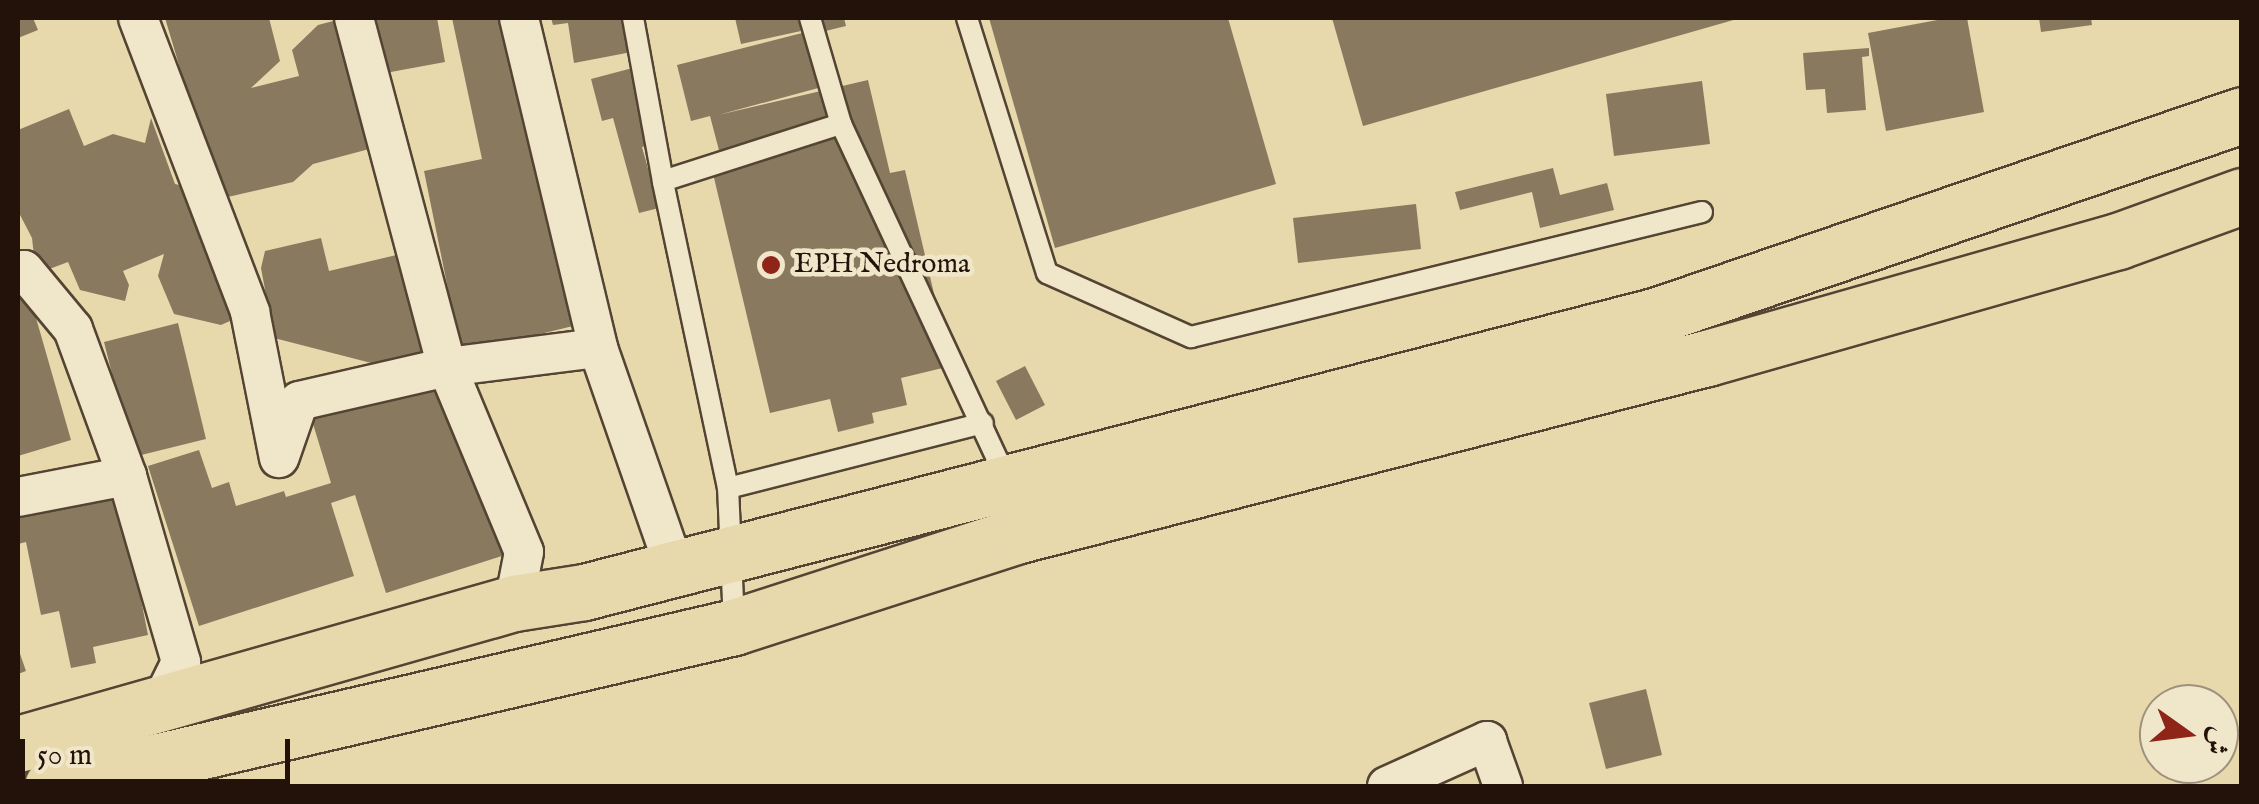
<!DOCTYPE html>
<html>
<head>
<meta charset="utf-8">
<style>
	body { margin:0 }
	#map { position:relative; width:2259px; height:804px; overflow:hidden; background:#e8d9ad; font-family:"IM FELL English",Amiri,serif }
	div>[style] { position:absolute }
	.building>* { inset:0; background:#89795f }
	.roads { filter:drop-shadow(2px 0 #544433) drop-shadow(-2px 0 #544433) drop-shadow(0 2px #544433) drop-shadow(0 -2px #544433) }
	.service>* { height:20px; margin:-10px; padding:0 10px; transform-origin:10px; border-radius:10px; background:#f0e6ca }
	.minor>* { height:38px; margin:-19px; padding:0 19px; transform-origin:19px; border-radius:19px; background:#f0e6ca }
	.primary>* { height:55px; margin:-27.5px; padding:0 27.5px; transform-origin:27.5px; border-radius:27.5px; background:#e8d9ad }
	.dots>* { width:28px; height:28px; translate:-50% -50%; box-sizing:border-box; border:5px solid #f0e6ca; border-radius:50% }
	span { translate:-50% -50%; white-space:nowrap; text-align:center; line-height:1.15; -webkit-text-stroke:9px #f0e6ca; paint-order:stroke }
	.poi-label { font-size:28px; color:#22120a }
	.left { translate:0 -50%; text-align:left }
	.frame { position:absolute; inset:0; border:20px solid #22120a; pointer-events:none }
	.north { position:absolute; left:2139px; top:684px; width:100px; height:100px; box-sizing:border-box; background:#f0e6ca; border:2px solid #9e917d; border-radius:50%; rotate:104deg; font-size:28px; font-weight:700; line-height:40px; text-align:center; color:#22120a }
	.north::after { content:''; display:block; margin:auto; width:35px; height:45px; background:#8f2418; clip-path:polygon(50% 0,100% 100%,50% 72%,0 100%) }
	.scale { position:absolute; left:20px; top:739px; width:270px; height:45px; box-sizing:border-box; border:5px solid #22120a; border-top:0; padding-left:12px; font-size:30px; line-height:35px; white-space:nowrap; color:#22120a; -webkit-text-stroke:8px #f0e6ca; paint-order:stroke }
</style>
</head>
<body>
<div id="map">
	<div class="building">
		<i style="clip-path:polygon(18px 18px,33px 18px,38px 30px,18px 38px)"></i>
		<i style="clip-path:polygon(165px 18px,269px 18px,280px 61px,251px 88px,299px 76px,292px 50px,318px 25px,341px 19px,373px 148px,313px 164px,293px 182px,219px 199px)"></i>
		<i style="clip-path:polygon(370px 18px,437px 18px,445px 62px,380px 74px)"></i>
		<i style="clip-path:polygon(452px 18px,535px 18px,598px 320px,461px 353px,424px 171px,482px 159px)"></i>
		<i style="clip-path:polygon(551px 18px,631px 18px,637px 51px,574px 63px,568px 23px,553px 25px)"></i>
		<i style="clip-path:polygon(735px 18px,798px 18px,801px 31px,741px 44px)"></i>
		<i style="clip-path:polygon(800px 18px,844px 18px,846px 26px,809px 35px,822px 87px,718px 115px,868px 80px,890px 173px,905px 170px,951px 366px,901px 378px,907px 405px,872px 413px,874px 423px,838px 432px,830px 399px,770px 413px,710px 161px,721px 158px,710px 116px,691px 121px,677px 65px,810px 31px,803px 31px)"></i>
		<i style="clip-path:polygon(989px 18px,1228px 18px,1276px 184px,1055px 248px)"></i>
		<i style="clip-path:polygon(1332px 18px,1737px 18px,1737px 19px,1363px 126px)"></i>
		<i style="clip-path:polygon(1948px 18px,1967px 18px,1984px 112px,1886px 131px,1868px 33px)"></i>
		<i style="clip-path:polygon(2039px 18px,2091px 18px,2092px 25px,2041px 32px)"></i>
		<i style="clip-path:polygon(1869px 48px,1869px 56px,1862px 57px,1866px 110px,1827px 113px,1825px 89px,1806px 90px,1803px 53px)"></i>
		<i style="clip-path:polygon(640px 66px,660px 142px,642px 147px,659px 208px,639px 213px,613px 118px,602px 121px,591px 79px)"></i>
		<i style="clip-path:polygon(1702px 81px,1710px 144px,1614px 156px,1606px 94px)"></i>
		<i style="clip-path:polygon(69px 109px,84px 146px,113px 134px,145px 143px,151px 118px,175px 184px,188px 187px,241px 316px,221px 325px,174px 314px,158px 276px,164px 254px,123px 271px,129px 285px,125px 301px,80px 290px,68px 262px,36px 274px,32px 238px,18px 211px,18px 130px)"></i>
		<i style="clip-path:polygon(1553px 168px,1560px 195px,1607px 183px,1614px 210px,1540px 228px,1532px 192px,1460px 210px,1455px 192px)"></i>
		<i style="clip-path:polygon(1416px 204px,1421px 249px,1298px 263px,1293px 218px)"></i>
		<i style="clip-path:polygon(321px 238px,329px 271px,409px 252px,433px 354px,383px 366px,274px 338px,261px 268px,265px 251px)"></i>
		<i style="clip-path:polygon(24px 276px,71px 440px,18px 456px,18px 279px)"></i>
		<i style="clip-path:polygon(178px 323px,206px 439px,133px 457px,104px 342px)"></i>
		<i style="clip-path:polygon(1025px 366px,1045px 405px,1016px 420px,996px 381px)"></i>
		<i style="clip-path:polygon(443px 385px,505px 555px,386px 593px,355px 495px,331px 503px,354px 576px,199px 626px,148px 466px,199px 450px,212px 488px,229px 482px,236px 506px,284px 491px,286px 497px,331px 483px,310px 414px,394px 387px,397px 398px)"></i>
		<i style="clip-path:polygon(119px 488px,148px 635px,93px 647px,96px 663px,71px 668px,59px 611px,41px 615px,26px 542px,18px 544px,18px 509px)"></i>
		<i style="clip-path:polygon(18px 648px,26px 671px,18px 674px)"></i>
		<i style="clip-path:polygon(1646px 689px,1662px 755px,1606px 769px,1589px 703px)"></i>
	</div>
	<div class="roads">
		<div class="service">
			<i style="left:633px;top:18px;width:166px;rotate:79.6deg"></i>
			<i style="left:810px;top:18px;width:110px;rotate:73.7deg"></i>
			<i style="left:841px;top:124px;width:393px;rotate:65deg"></i>
			<i style="left:967px;top:18px;width:267px;rotate:72.6deg"></i>
			<i style="left:1047px;top:273px;width:158px;rotate:24deg"></i>
			<i style="left:1191px;top:337px;width:526px;rotate:-13.75deg"></i>
			<i style="left:728px;top:488px;width:263px;rotate:-14.3deg"></i>
			<i style="left:734px;top:624px;width:136px;rotate:-92.5deg"></i>
			<i style="left:728px;top:488px;width:314px;rotate:-102deg"></i>
			<i style="left:663px;top:181px;width:187px;rotate:-17.8deg"></i>
		</div>
		<div class="minor">
			<i style="left:138px;top:18px;width:315px;rotate:69.1deg"></i>
			<i style="left:250px;top:312px;width:149px;rotate:78.8deg"></i>
			<i style="left:354px;top:18px;width:361px;rotate:75.1deg"></i>
			<i style="left:447px;top:367px;width:200px;rotate:67.4deg"></i>
			<i style="left:524px;top:552px;width:52px;rotate:101.1deg"></i>
			<i style="left:519px;top:18px;width:339px;rotate:76.5deg"></i>
			<i style="left:598px;top:348px;width:234px;rotate:70.8deg"></i>
			<i style="left:18px;top:271px;width:6px;rotate:-9deg"></i>
			<i style="left:24px;top:270px;width:77px;rotate:50.3deg"></i>
			<i style="left:73px;top:329px;width:157px;rotate:69.8deg"></i>
			<i style="left:127px;top:476px;width:194px;rotate:73.8deg"></i>
			<i style="left:181px;top:662px;width:50px;rotate:116.1deg"></i>
			<i style="left:280px;top:456px;width:58px;rotate:-70.9deg"></i>
			<i style="left:299px;top:401px;width:152px;rotate:-12.9deg"></i>
			<i style="left:447px;top:367px;width:152px;rotate:-7.2deg"></i>
			<i style="left:18px;top:497px;width:111px;rotate:-10.9deg"></i>
			<i style="left:1387px;top:786px;width:110px;rotate:-24.2deg"></i>
			<i style="left:1487px;top:741px;width:48px;rotate:70.4deg"></i>
		</div>
		<div class="primary">
			<i style="left:18px;top:744px;width:516px;rotate:-15.87deg"></i>
			<i style="left:514px;top:603px;width:71px;rotate:-8.9deg"></i>
			<i style="left:584px;top:592px;width:1109px;rotate:-14.46deg"></i>
			<i style="left:1658px;top:315px;width:617px;rotate:-18.9deg"></i>
			<i style="left:52px;top:786px;width:700px;rotate:-13.12deg"></i>
			<i style="left:734px;top:627px;width:295px;rotate:-17.9deg"></i>
			<i style="left:1015px;top:536px;width:715px;rotate:-14.43deg"></i>
			<i style="left:1707px;top:358px;width:427px;rotate:-15.9deg"></i>
			<i style="left:2118px;top:241px;width:132px;rotate:-19.9deg"></i>
		</div>
	</div>
	<div class="dots">
		<i style="left:771px;top:265px;background:#8f2418"></i>
	</div>
	<div class="poi-label">
		<span class="left" style="left:794px;top:265px">EPH Nedroma</span>
	</div>
	<div class="frame"></div>
	<div class="north">ش</div>
	<div class="scale">50 m</div>
</div>
</body>
</html>
